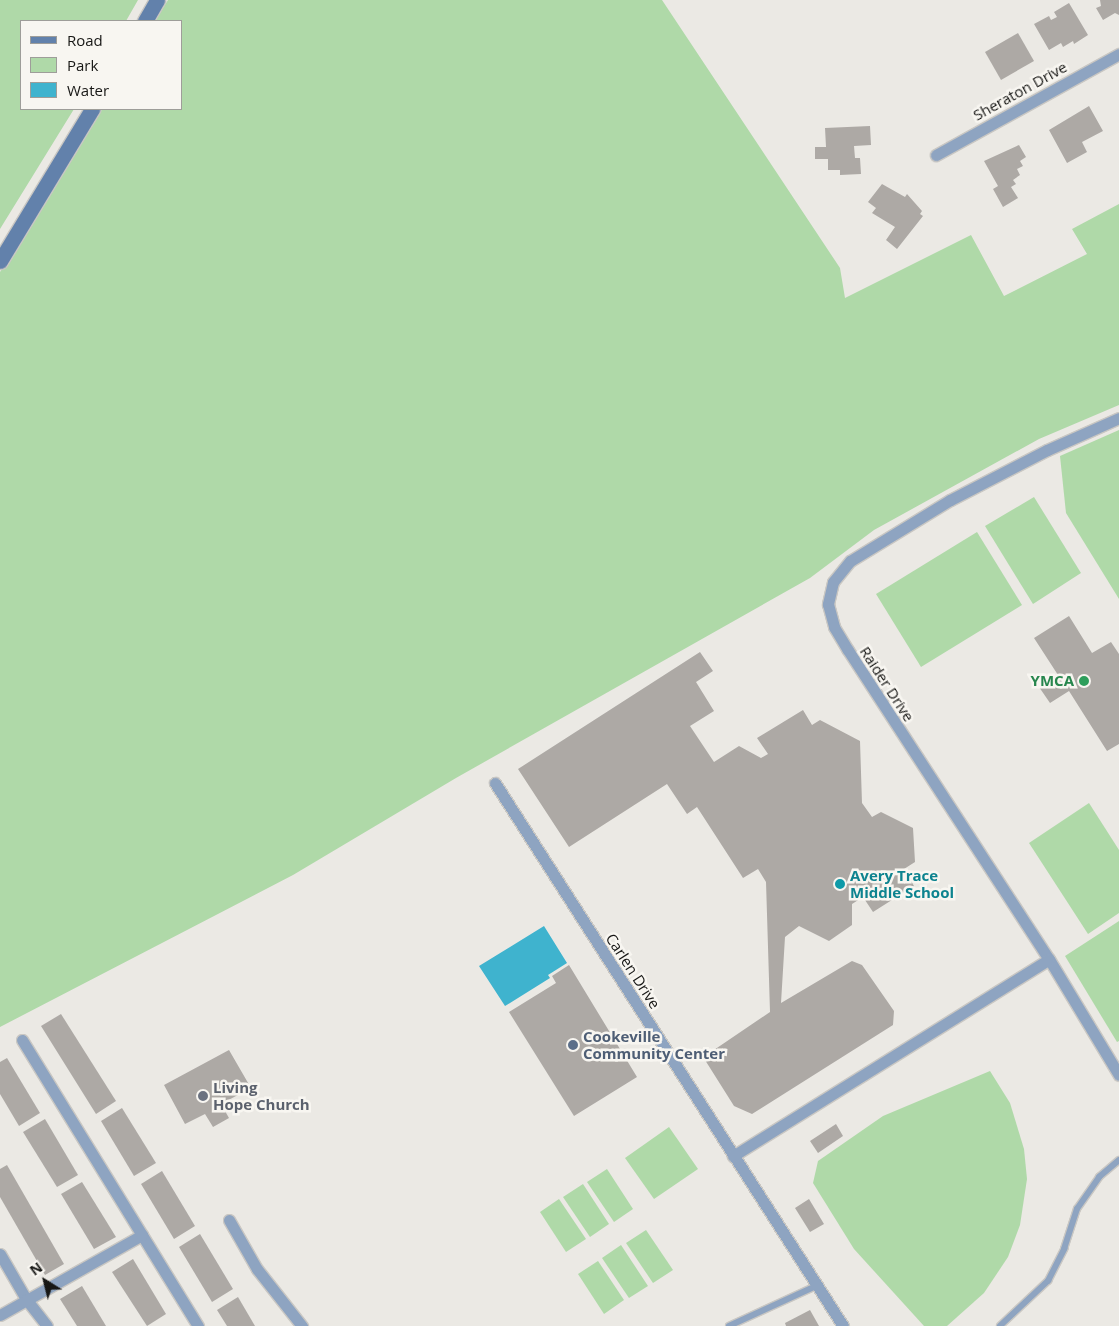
<!DOCTYPE html>
<html>
<head>
<meta charset="utf-8">
<style>
	body { margin:0 }
	#map { position:relative; width:1119px; height:1326px; overflow:hidden; background:#ebe9e4; font-family:"Open Sans",sans-serif }
	div>[style] { position:absolute }
	.green>* { inset:0; background:#afd9a8 }
	.water>* { inset:0; background:#3fb3ce }
	.building>* { inset:0; background:#ada9a5 }
	.roads { filter:drop-shadow(1px 0 #c9c7c3) drop-shadow(-1px 0 #c9c7c3) drop-shadow(0 1px #c9c7c3) drop-shadow(0 -1px #c9c7c3) }
	.lane>* { height:5.5px; margin:-2.75px; padding:0 2.75px; transform-origin:2.75px; border-radius:2.75px; background:#8ea4c1 }
	.street>* { height:11px; margin:-5.5px; padding:0 5.5px; transform-origin:5.5px; border-radius:5.5px; background:#8ea4c1 }
	.secondary>* { height:15px; margin:-7.5px; padding:0 7.5px; transform-origin:7.5px; border-radius:7.5px; background:#6281ab }
	.dots>* { width:14px; height:14px; translate:-50% -50%; box-sizing:border-box; border:2px solid #f8f6f1; border-radius:50% }
	span { translate:-50% -50%; white-space:nowrap; text-align:center; line-height:1.15; -webkit-text-stroke:5px #f8f6f1; paint-order:stroke }
	.street-label { font-size:15px; color:#171715 }
	.leisure-label { font-size:15px; color:#27864d; font-weight:700 }
	.right { translate:-100% -50%; text-align:right }
	.culture-label { font-size:15px; color:#0d838f; font-weight:700 }
	.left { translate:0 -50%; text-align:left }
	.service-label { font-size:15px; color:#4e5e75; font-weight:700 }
	.worship-label { font-size:15px; color:#5b616d; font-weight:700 }
	.legend { position:absolute; left:20px; top:20px; width:162px; height:90px; box-sizing:border-box; background:#f8f6f1; border:1px solid #9e9d99; margin:0; padding:6px 9px; list-style:none; font-size:15px; color:#171715 }
	.legend li { display:flex; align-items:center; gap:10px; height:25px }
	.legend b { width:25px; border:1px solid #9e9d99 }
	.north { position:absolute; left:20px; top:1256px; width:50px; height:50px; -webkit-text-stroke:4px #f8f6f1; paint-order:stroke; rotate:324deg; font-size:14px; font-weight:700; line-height:20px; text-align:center; color:#171715 }
	.north::after { content:''; display:block; margin:auto; width:18px; height:22px; background:#171715; clip-path:polygon(50% 0,100% 100%,50% 72%,0 100%) }
</style>
</head>
<body>
<div id="map">
	<div class="green">
		<i style="clip-path:polygon(0 0,138px 0,126px 21px,21px 21px,21px 109px,74px 109px,0 229px)"></i>
		<i style="clip-path:polygon(168px 0,662px 0,840px 268px,845px 298px,971px 235px,1004px 296px,1087px 254px,1072px 229px,1119px 204px,1119px 405px,1039px 439px,874px 530px,810px 578px,456px 778px,293px 875px,0 1027px,0 272px,102px 109px,181px 109px,181px 21px,155px 21px)"></i>
		<i style="clip-path:polygon(1119px 430px,1119px 599px,1066px 513px,1060px 456px)"></i>
		<i style="clip-path:polygon(1034px 497px,1081px 573px,1033px 604px,985px 526px)"></i>
		<i style="clip-path:polygon(977px 532px,1022px 605px,921px 667px,876px 594px)"></i>
		<i style="clip-path:polygon(1089px 803px,1119px 850px,1119px 913px,1088px 934px,1029px 843px)"></i>
		<i style="clip-path:polygon(1119px 921px,1119px 1041px,1117px 1042px,1065px 956px)"></i>
		<i style="clip-path:polygon(990px 1071px,1010px 1103px,1024px 1149px,1027px 1179px,1020px 1225px,1008px 1257px,984px 1293px,947px 1326px,924px 1326px,854px 1249px,813px 1183px,818px 1161px,883px 1116px)"></i>
		<i style="clip-path:polygon(669px 1127px,698px 1169px,654px 1199px,625px 1158px)"></i>
		<i style="clip-path:polygon(607px 1169px,633px 1209px,614px 1222px,587px 1182px)"></i>
		<i style="clip-path:polygon(583px 1184px,609px 1224px,590px 1237px,563px 1197px)"></i>
		<i style="clip-path:polygon(559px 1199px,586px 1239px,566px 1252px,540px 1212px)"></i>
		<i style="clip-path:polygon(646px 1230px,673px 1270px,653px 1283px,626px 1243px)"></i>
		<i style="clip-path:polygon(621px 1245px,648px 1286px,629px 1298px,602px 1258px)"></i>
		<i style="clip-path:polygon(598px 1261px,624px 1300px,604px 1314px,578px 1274px)"></i>
	</div>
	<div class="water">
		<i style="clip-path:polygon(544px 926px,567px 963px,548px 975px,550px 978px,505px 1006px,479px 966px)"></i>
	</div>
	<div class="building">
		<i style="clip-path:polygon(1100px 0,1119px 0,1119px 15px,1115px 13px,1103px 20px,1096px 8px,1101px 6px)"></i>
		<i style="clip-path:polygon(1069px 3px,1088px 35px,1074px 44px,1073px 41px,1063px 47px,1061px 43px,1049px 50px,1034px 24px,1049px 16px,1051px 20px,1057px 17px,1054px 12px)"></i>
		<i style="clip-path:polygon(1018px 33px,1034px 61px,1001px 80px,985px 52px)"></i>
		<i style="clip-path:polygon(1089px 106px,1103px 131px,1082px 142px,1087px 152px,1067px 163px,1049px 130px)"></i>
		<i style="clip-path:polygon(870px 126px,871px 145px,854px 146px,855px 158px,860px 158px,861px 174px,840px 175px,840px 170px,828px 170px,828px 159px,815px 159px,815px 147px,826px 147px,825px 128px)"></i>
		<i style="clip-path:polygon(1019px 145px,1026px 157px,1020px 161px,1023px 166px,1017px 169px,1020px 175px,1013px 180px,1016px 184px,1011px 187px,1018px 198px,1003px 207px,993px 189px,998px 186px,984px 161px)"></i>
		<i style="clip-path:polygon(882px 184px,905px 197px,907px 194px,922px 211px,920px 214px,923px 216px,897px 249px,886px 240px,895px 227px,872px 213px,876px 208px,868px 202px)"></i>
		<i style="clip-path:polygon(1069px 616px,1092px 653px,1111px 642px,1119px 654px,1119px 744px,1107px 751px,1069px 691px,1050px 703px,1039px 687px,1058px 675px,1034px 638px)"></i>
		<i style="clip-path:polygon(700px 652px,713px 671px,696px 682px,714px 711px,690px 726px,714px 762px,739px 746px,761px 758px,768px 754px,757px 738px,803px 710px,812px 725px,820px 720px,860px 741px,862px 803px,872px 817px,881px 812px,913px 828px,915px 862px,904px 869px,914px 886px,873px 912px,863px 897px,852px 904px,852px 925px,829px 941px,799px 926px,785px 937px,781px 1003px,852px 961px,862px 965px,894px 1011px,893px 1025px,752px 1114px,734px 1106px,705px 1060px,711px 1052px,770px 1012px,766px 882px,758px 869px,743px 878px,697px 807px,687px 814px,667px 784px,569px 847px,518px 769px)"></i>
		<i style="clip-path:polygon(569px 965px,637px 1077px,574px 1116px,509px 1012px,556px 983px,552px 976px)"></i>
		<i style="clip-path:polygon(61px 1014px,116px 1101px,96px 1114px,41px 1026px)"></i>
		<i style="clip-path:polygon(229px 1050px,251px 1088px,221px 1104px,229px 1118px,213px 1127px,205px 1114px,185px 1124px,164px 1085px)"></i>
		<i style="clip-path:polygon(7px 1058px,40px 1113px,19px 1126px,0 1094px,0 1062px)"></i>
		<i style="clip-path:polygon(122px 1108px,156px 1163px,134px 1176px,101px 1121px)"></i>
		<i style="clip-path:polygon(45px 1119px,78px 1175px,57px 1187px,23px 1132px)"></i>
		<i style="clip-path:polygon(836px 1124px,843px 1136px,818px 1153px,810px 1141px)"></i>
		<i style="clip-path:polygon(7px 1165px,64px 1264px,45px 1275px,0 1197px,0 1169px)"></i>
		<i style="clip-path:polygon(162px 1171px,195px 1226px,174px 1239px,141px 1184px)"></i>
		<i style="clip-path:polygon(82px 1182px,116px 1237px,94px 1249px,61px 1194px)"></i>
		<i style="clip-path:polygon(809px 1199px,824px 1224px,810px 1232px,795px 1208px)"></i>
		<i style="clip-path:polygon(200px 1234px,233px 1289px,212px 1302px,179px 1247px)"></i>
		<i style="clip-path:polygon(133px 1259px,166px 1314px,147px 1326px,112px 1272px)"></i>
		<i style="clip-path:polygon(82px 1286px,106px 1326px,77px 1326px,60px 1299px)"></i>
		<i style="clip-path:polygon(238px 1297px,255px 1326px,227px 1326px,217px 1310px)"></i>
		<i style="clip-path:polygon(810px 1310px,819px 1326px,786px 1326px,785px 1323px)"></i>
	</div>
	<div class="roads">
		<div class="lane">
			<i style="left:729px;top:1326px;width:96px;rotate:-24.7deg"></i>
			<i style="left:1000px;top:1326px;width:66px;rotate:-43.2deg"></i>
			<i style="left:1048px;top:1281px;width:36px;rotate:-63deg"></i>
			<i style="left:1064px;top:1249px;width:42px;rotate:-72deg"></i>
			<i style="left:1077px;top:1209px;width:39px;rotate:-55deg"></i>
			<i style="left:1099px;top:1177px;width:26px;rotate:-40deg"></i>
		</div>
		<div class="street">
			<i style="left:936px;top:155px;width:209px;rotate:-28.9deg"></i>
			<i style="left:1119px;top:418px;width:79px;rotate:156deg"></i>
			<i style="left:1047px;top:450px;width:109px;rotate:152.7deg"></i>
			<i style="left:950px;top:500px;width:117px;rotate:148.6deg"></i>
			<i style="left:850px;top:561px;width:27px;rotate:129deg"></i>
			<i style="left:833px;top:582px;width:23px;rotate:103deg"></i>
			<i style="left:828px;top:604px;width:24px;rotate:75deg"></i>
			<i style="left:834px;top:627px;width:27px;rotate:59deg"></i>
			<i style="left:848px;top:650px;width:369px;rotate:57deg"></i>
			<i style="left:1049px;top:959px;width:135px;rotate:58.9deg"></i>
			<i style="left:495px;top:783px;width:645px;rotate:57.34deg"></i>
			<i style="left:733px;top:1156px;width:372px;rotate:-31.9deg"></i>
			<i style="left:229px;top:1220px;width:56px;rotate:60.3deg"></i>
			<i style="left:257px;top:1269px;width:73px;rotate:51.7deg"></i>
			<i style="left:142px;top:1235px;width:107px;rotate:58.4deg"></i>
			<i style="left:0;top:1254px;width:52px;rotate:60deg"></i>
			<i style="left:26px;top:1299px;width:34px;rotate:52deg"></i>
			<i style="left:0;top:1315px;width:163px;rotate:-29.4deg"></i>
			<i style="left:142px;top:1235px;width:229px;rotate:-121.6deg"></i>
		</div>
		<div class="secondary">
			<i style="left:145px;top:21px;width:24px;rotate:-60deg"></i>
			<i style="left:0;top:261px;width:178px;rotate:-58.8deg"></i>
		</div>
	</div>
	<div class="dots">
		<i style="left:1084px;top:681px;background:#2e9e5b"></i>
		<i style="left:840px;top:884px;background:#0f9aa8"></i>
		<i style="left:573px;top:1045px;background:#5c6f8a"></i>
		<i style="left:203px;top:1096px;background:#6b7280"></i>
	</div>
	<div class="street-label">
		<span style="left:1020px;top:91px;rotate:-29deg">Sheraton Drive</span>
		<span style="left:887px;top:684px;rotate:57deg">Raider Drive</span>
		<span style="left:633px;top:971px;rotate:57deg">Carlen Drive</span>
	</div>
	<div class="leisure-label">
		<span class="right" style="left:1074px;top:681px">YMCA</span>
	</div>
	<div class="culture-label">
		<span class="left" style="left:850px;top:884px">Avery Trace<br>Middle School</span>
	</div>
	<div class="service-label">
		<span class="left" style="left:583px;top:1045px">Cookeville<br>Community Center</span>
	</div>
	<div class="worship-label">
		<span class="left" style="left:213px;top:1096px">Living<br>Hope Church</span>
	</div>
	<ul class="legend">
	<li><b style="height:6px;background:#6281ab"></b>Road</li>
	<li><b style="height:14px;background:#afd9a8"></b>Park</li>
	<li><b style="height:14px;background:#3fb3ce"></b>Water</li>
	</ul>
	<div class="north">N</div>
</div>
</body>
</html>
